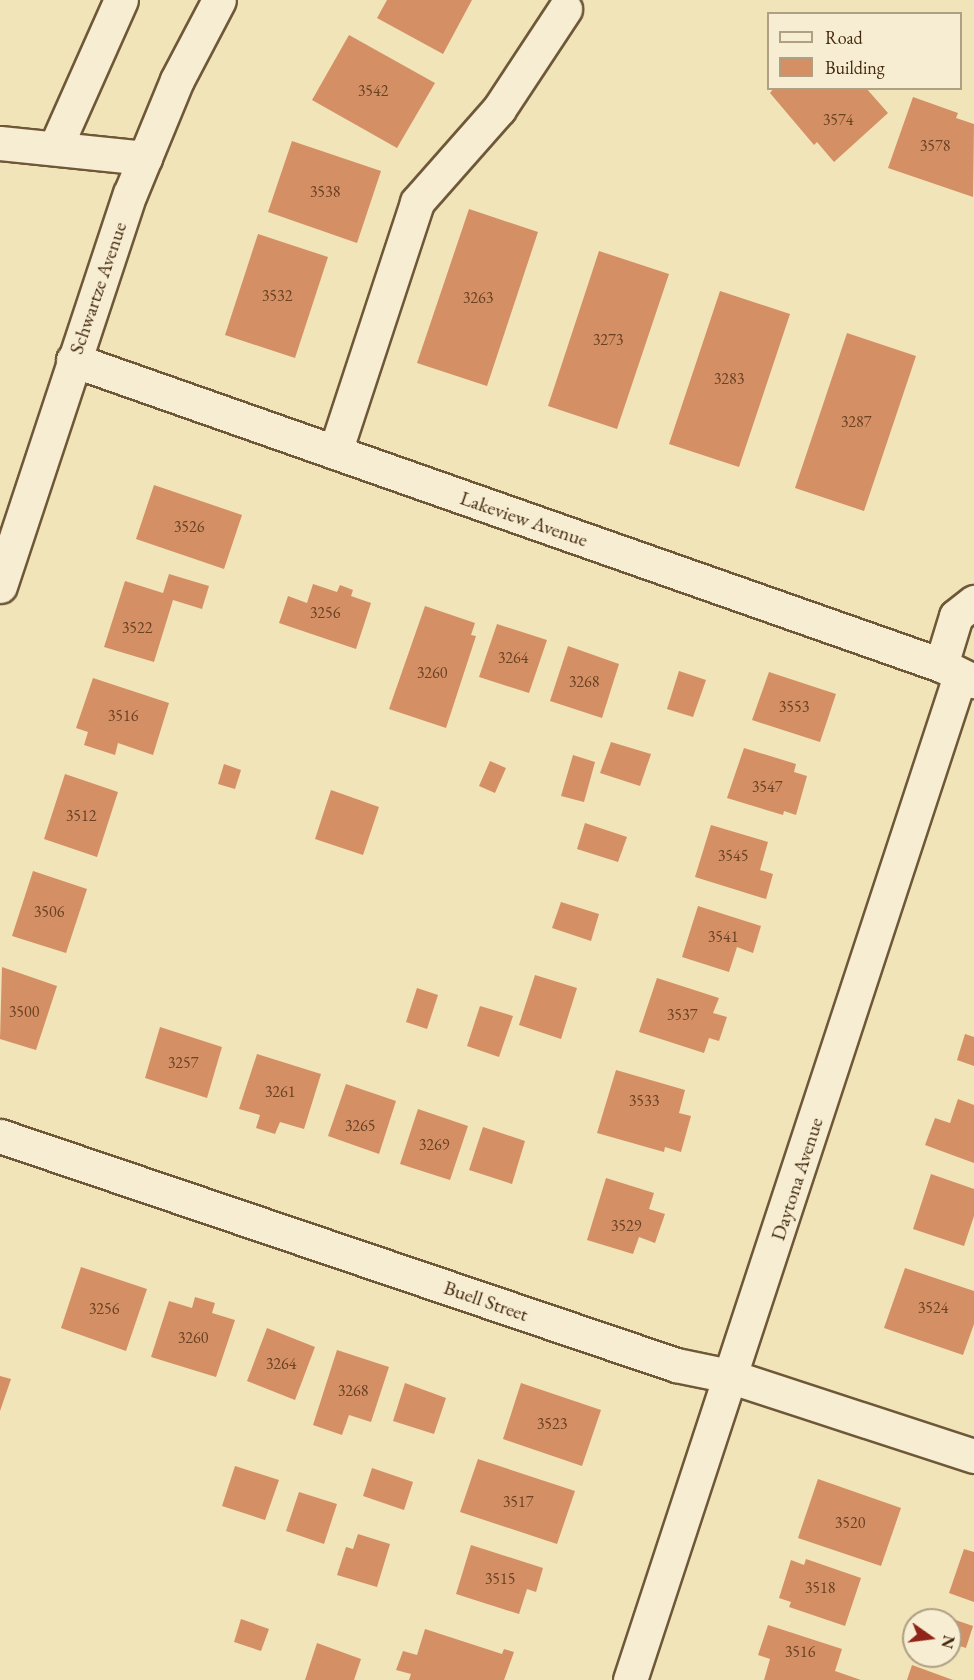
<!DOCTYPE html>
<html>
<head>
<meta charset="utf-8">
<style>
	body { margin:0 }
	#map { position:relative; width:974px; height:1680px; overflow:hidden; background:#f1e4b9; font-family:"EB Garamond",serif }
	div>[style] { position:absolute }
	.building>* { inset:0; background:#d58f65 }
	.roads { filter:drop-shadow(2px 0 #6f5838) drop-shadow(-2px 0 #6f5838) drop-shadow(0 2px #6f5838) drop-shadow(0 -2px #6f5838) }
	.minor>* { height:33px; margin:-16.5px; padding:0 16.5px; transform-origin:16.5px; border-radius:16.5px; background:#f6edd2 }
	span { translate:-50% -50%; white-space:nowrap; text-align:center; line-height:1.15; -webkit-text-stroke:4.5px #f6edd2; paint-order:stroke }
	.number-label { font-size:16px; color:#684223 }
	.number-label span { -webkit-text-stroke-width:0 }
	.street-label { font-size:20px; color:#44290d }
	.legend { position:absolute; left:767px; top:12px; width:195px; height:78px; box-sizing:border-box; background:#f6edd2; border:2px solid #af9f83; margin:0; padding:8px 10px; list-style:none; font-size:18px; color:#44290d }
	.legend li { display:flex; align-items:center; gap:12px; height:30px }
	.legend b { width:30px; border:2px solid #af9f83 }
	.north { position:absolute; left:902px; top:1608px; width:60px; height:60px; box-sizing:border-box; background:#f6edd2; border:2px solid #af9f83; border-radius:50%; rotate:104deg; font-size:16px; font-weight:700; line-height:24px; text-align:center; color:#44290d }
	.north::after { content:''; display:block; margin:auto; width:21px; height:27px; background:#8f2418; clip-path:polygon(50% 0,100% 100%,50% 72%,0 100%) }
</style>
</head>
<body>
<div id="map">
	<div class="building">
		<i style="clip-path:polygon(387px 0,472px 0,443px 54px,377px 18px)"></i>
		<i style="clip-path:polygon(349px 35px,435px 83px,397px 148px,312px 100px)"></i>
		<i style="clip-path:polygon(774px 88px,866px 88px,888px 113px,834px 162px,817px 142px,814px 145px,770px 93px)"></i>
		<i style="clip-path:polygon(913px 97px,958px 113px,956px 118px,974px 124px,973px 197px,888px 168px)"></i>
		<i style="clip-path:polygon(292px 141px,381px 171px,357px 243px,268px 212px)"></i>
		<i style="clip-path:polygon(469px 209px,538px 232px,487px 386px,417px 363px)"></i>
		<i style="clip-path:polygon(258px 234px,328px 257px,295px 358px,225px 335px)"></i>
		<i style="clip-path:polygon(599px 251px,669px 274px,617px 429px,548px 406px)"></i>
		<i style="clip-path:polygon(720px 291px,790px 314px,739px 467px,669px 444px)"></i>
		<i style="clip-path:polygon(847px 333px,916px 356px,864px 511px,795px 488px)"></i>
		<i style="clip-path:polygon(154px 485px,242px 515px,224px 569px,136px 539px)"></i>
		<i style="clip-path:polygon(169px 574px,209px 586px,202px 609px,173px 600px,154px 662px,104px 647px,125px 581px,163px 593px)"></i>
		<i style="clip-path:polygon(313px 584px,337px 592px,340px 585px,353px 590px,351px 596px,371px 603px,356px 649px,279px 623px,288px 596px,307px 603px)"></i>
		<i style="clip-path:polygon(425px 606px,475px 623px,471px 635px,476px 636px,446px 728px,389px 709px)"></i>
		<i style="clip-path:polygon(497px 624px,547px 640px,529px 693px,479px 677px)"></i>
		<i style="clip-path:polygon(568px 646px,619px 664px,602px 718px,550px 701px)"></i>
		<i style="clip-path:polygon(679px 671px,706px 680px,693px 717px,667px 709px)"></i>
		<i style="clip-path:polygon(769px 672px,836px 694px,820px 742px,752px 720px)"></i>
		<i style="clip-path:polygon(93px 678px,169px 703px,153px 755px,118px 743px,115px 755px,84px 745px,88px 732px,76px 728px)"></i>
		<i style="clip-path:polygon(611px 742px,651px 754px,640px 786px,600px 773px)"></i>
		<i style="clip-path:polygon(744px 748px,796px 764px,794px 772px,807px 776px,796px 815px,784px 811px,783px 815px,727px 798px)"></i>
		<i style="clip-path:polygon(573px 755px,595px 762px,584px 802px,561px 796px)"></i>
		<i style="clip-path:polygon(490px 761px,506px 768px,495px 793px,479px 786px)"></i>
		<i style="clip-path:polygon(224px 764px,241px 770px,235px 789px,218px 784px)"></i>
		<i style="clip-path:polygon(65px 774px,118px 792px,97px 857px,44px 839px)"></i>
		<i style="clip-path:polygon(331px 790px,379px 807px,363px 855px,315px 839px)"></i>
		<i style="clip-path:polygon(585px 823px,627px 837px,618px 862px,577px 849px)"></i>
		<i style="clip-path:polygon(711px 825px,768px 842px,760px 870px,773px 874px,766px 899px,695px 877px)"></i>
		<i style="clip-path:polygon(33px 871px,87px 889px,66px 953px,12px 936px)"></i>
		<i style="clip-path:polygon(561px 902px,599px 914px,591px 941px,552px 928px)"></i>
		<i style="clip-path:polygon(698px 906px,761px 926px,753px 953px,737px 947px,729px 972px,682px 957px)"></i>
		<i style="clip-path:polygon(2px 967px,57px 986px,36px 1050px,0 1039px)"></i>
		<i style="clip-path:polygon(535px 975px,577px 988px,561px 1039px,519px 1025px)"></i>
		<i style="clip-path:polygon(657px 978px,719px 998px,713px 1013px,727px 1017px,719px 1041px,709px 1038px,704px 1053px,639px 1032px)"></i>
		<i style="clip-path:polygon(417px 988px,438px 995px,427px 1029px,406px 1022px)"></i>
		<i style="clip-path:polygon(480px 1006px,513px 1016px,499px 1057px,467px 1046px)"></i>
		<i style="clip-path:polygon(160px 1027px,222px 1047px,207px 1098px,145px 1078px)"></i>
		<i style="clip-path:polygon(965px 1034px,974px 1037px,974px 1066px,957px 1060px)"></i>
		<i style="clip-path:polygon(257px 1054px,321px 1074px,304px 1129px,280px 1122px,275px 1134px,256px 1128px,260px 1115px,239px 1109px)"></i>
		<i style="clip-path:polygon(616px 1070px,685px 1090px,679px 1113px,691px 1116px,681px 1152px,665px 1147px,664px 1152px,597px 1133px)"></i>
		<i style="clip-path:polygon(346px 1084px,396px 1101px,379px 1154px,328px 1136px)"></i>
		<i style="clip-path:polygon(958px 1099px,974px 1105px,974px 1163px,925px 1145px,935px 1118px,950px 1123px)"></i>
		<i style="clip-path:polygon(418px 1109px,468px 1126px,450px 1180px,400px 1164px)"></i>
		<i style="clip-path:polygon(483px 1127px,525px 1141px,512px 1184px,469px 1170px)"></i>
		<i style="clip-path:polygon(931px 1174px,974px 1189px,974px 1216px,964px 1246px,913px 1229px)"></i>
		<i style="clip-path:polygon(606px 1178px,654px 1193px,649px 1209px,665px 1214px,655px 1243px,639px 1237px,633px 1254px,587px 1240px)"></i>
		<i style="clip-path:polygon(81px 1267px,147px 1289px,126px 1351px,61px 1328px)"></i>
		<i style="clip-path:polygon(905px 1268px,974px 1291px,974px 1324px,963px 1355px,884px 1328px)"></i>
		<i style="clip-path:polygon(195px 1297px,215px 1303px,212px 1313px,235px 1320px,216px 1377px,151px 1357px,169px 1301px,192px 1308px)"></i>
		<i style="clip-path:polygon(267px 1328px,315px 1347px,295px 1400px,247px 1381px)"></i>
		<i style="clip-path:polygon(337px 1350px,389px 1367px,371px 1422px,349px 1415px,342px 1435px,313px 1425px)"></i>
		<i style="clip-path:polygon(0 1376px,11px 1379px,0 1411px)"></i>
		<i style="clip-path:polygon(405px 1383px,446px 1398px,434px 1434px,393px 1421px)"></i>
		<i style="clip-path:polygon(521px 1383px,601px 1410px,582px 1466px,503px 1439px)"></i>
		<i style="clip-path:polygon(478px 1459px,575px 1491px,557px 1544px,460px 1512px)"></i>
		<i style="clip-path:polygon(235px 1466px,279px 1480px,265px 1520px,222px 1506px)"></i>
		<i style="clip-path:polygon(372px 1468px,413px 1482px,404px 1510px,363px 1496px)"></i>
		<i style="clip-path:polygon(818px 1479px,901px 1508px,881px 1566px,798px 1538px)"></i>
		<i style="clip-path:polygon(299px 1492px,337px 1504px,324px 1544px,286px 1531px)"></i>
		<i style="clip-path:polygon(358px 1534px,390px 1544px,377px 1587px,337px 1575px,346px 1547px,353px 1549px)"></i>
		<i style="clip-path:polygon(471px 1545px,543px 1568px,536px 1592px,527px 1589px,519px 1614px,456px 1594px)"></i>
		<i style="clip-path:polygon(964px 1549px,974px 1552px,974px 1602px,949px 1593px)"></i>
		<i style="clip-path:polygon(806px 1559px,861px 1578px,845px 1626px,789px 1607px,791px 1602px,779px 1598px,791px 1560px,804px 1565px)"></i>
		<i style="clip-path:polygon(938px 1614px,973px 1626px,966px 1648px,950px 1643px,950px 1620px,936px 1620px)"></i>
		<i style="clip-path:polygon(241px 1619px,269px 1629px,261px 1651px,234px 1642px)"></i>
		<i style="clip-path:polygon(768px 1625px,842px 1649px,835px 1671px,861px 1680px,764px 1680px,770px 1659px,758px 1655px)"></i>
		<i style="clip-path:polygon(425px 1629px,502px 1654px,504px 1649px,514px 1652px,504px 1680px,409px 1680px,411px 1674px,396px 1670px,403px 1651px,417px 1655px)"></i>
		<i style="clip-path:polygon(317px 1643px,361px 1659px,354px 1680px,305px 1680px)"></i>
		<i style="clip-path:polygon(912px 1665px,953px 1680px,907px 1680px)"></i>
	</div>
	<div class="roads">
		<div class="minor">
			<i style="left:0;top:143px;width:146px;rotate:5.9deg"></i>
			<i style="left:55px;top:148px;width:162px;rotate:-66deg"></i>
			<i style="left:73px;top:360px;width:920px;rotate:19.36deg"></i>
			<i style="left:941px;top:665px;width:37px;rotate:26deg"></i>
			<i style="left:335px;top:452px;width:263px;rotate:-71.8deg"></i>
			<i style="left:417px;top:202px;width:124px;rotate:-48.6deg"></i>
			<i style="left:499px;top:109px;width:120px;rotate:-56.6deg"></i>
			<i style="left:0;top:586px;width:413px;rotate:-71.7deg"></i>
			<i style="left:130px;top:194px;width:123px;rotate:-67.6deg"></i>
			<i style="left:177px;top:80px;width:90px;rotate:-62.3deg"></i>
			<i style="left:941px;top:665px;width:51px;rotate:-73deg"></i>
			<i style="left:956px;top:616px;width:23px;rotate:-38deg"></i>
			<i style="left:0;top:1136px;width:714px;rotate:18.71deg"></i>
			<i style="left:676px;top:1365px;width:54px;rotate:11.7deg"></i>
			<i style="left:729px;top:1376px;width:258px;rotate:18.1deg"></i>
			<i style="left:630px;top:1680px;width:1057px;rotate:-71.81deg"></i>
		</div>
	</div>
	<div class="number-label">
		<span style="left:373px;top:91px">3542</span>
		<span style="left:838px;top:120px">3574</span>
		<span style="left:935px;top:146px">3578</span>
		<span style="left:325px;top:192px">3538</span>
		<span style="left:277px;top:296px">3532</span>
		<span style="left:478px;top:298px">3263</span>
		<span style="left:608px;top:340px">3273</span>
		<span style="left:729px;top:379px">3283</span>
		<span style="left:856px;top:422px">3287</span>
		<span style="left:189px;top:527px">3526</span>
		<span style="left:325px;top:613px">3256</span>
		<span style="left:137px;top:628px">3522</span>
		<span style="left:513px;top:658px">3264</span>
		<span style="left:432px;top:673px">3260</span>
		<span style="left:584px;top:682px">3268</span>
		<span style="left:794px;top:707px">3553</span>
		<span style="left:123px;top:716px">3516</span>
		<span style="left:767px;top:787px">3547</span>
		<span style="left:81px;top:816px">3512</span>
		<span style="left:733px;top:856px">3545</span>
		<span style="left:49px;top:912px">3506</span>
		<span style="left:723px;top:937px">3541</span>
		<span style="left:24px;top:1012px">3500</span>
		<span style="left:682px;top:1015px">3537</span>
		<span style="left:183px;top:1063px">3257</span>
		<span style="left:280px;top:1092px">3261</span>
		<span style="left:644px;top:1101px">3533</span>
		<span style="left:360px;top:1126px">3265</span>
		<span style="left:434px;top:1145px">3269</span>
		<span style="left:626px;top:1226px">3529</span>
		<span style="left:933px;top:1308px">3524</span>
		<span style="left:104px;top:1309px">3256</span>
		<span style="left:193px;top:1338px">3260</span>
		<span style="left:281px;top:1364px">3264</span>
		<span style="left:353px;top:1391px">3268</span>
		<span style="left:552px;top:1424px">3523</span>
		<span style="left:518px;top:1502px">3517</span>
		<span style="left:850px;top:1523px">3520</span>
		<span style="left:500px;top:1579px">3515</span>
		<span style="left:820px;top:1588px">3518</span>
		<span style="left:800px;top:1652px">3516</span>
	</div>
	<div class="street-label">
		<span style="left:98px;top:288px;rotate:-71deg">Schwartze Avenue</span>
		<span style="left:524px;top:519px;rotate:19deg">Lakeview Avenue</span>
		<span style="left:797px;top:1179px;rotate:-72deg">Daytona Avenue</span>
		<span style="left:486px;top:1301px;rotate:19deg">Buell Street</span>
	</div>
	<ul class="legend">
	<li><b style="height:8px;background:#f6edd2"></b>Road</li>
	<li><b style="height:16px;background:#d58f65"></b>Building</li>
	</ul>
	<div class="north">N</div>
</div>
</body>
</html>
